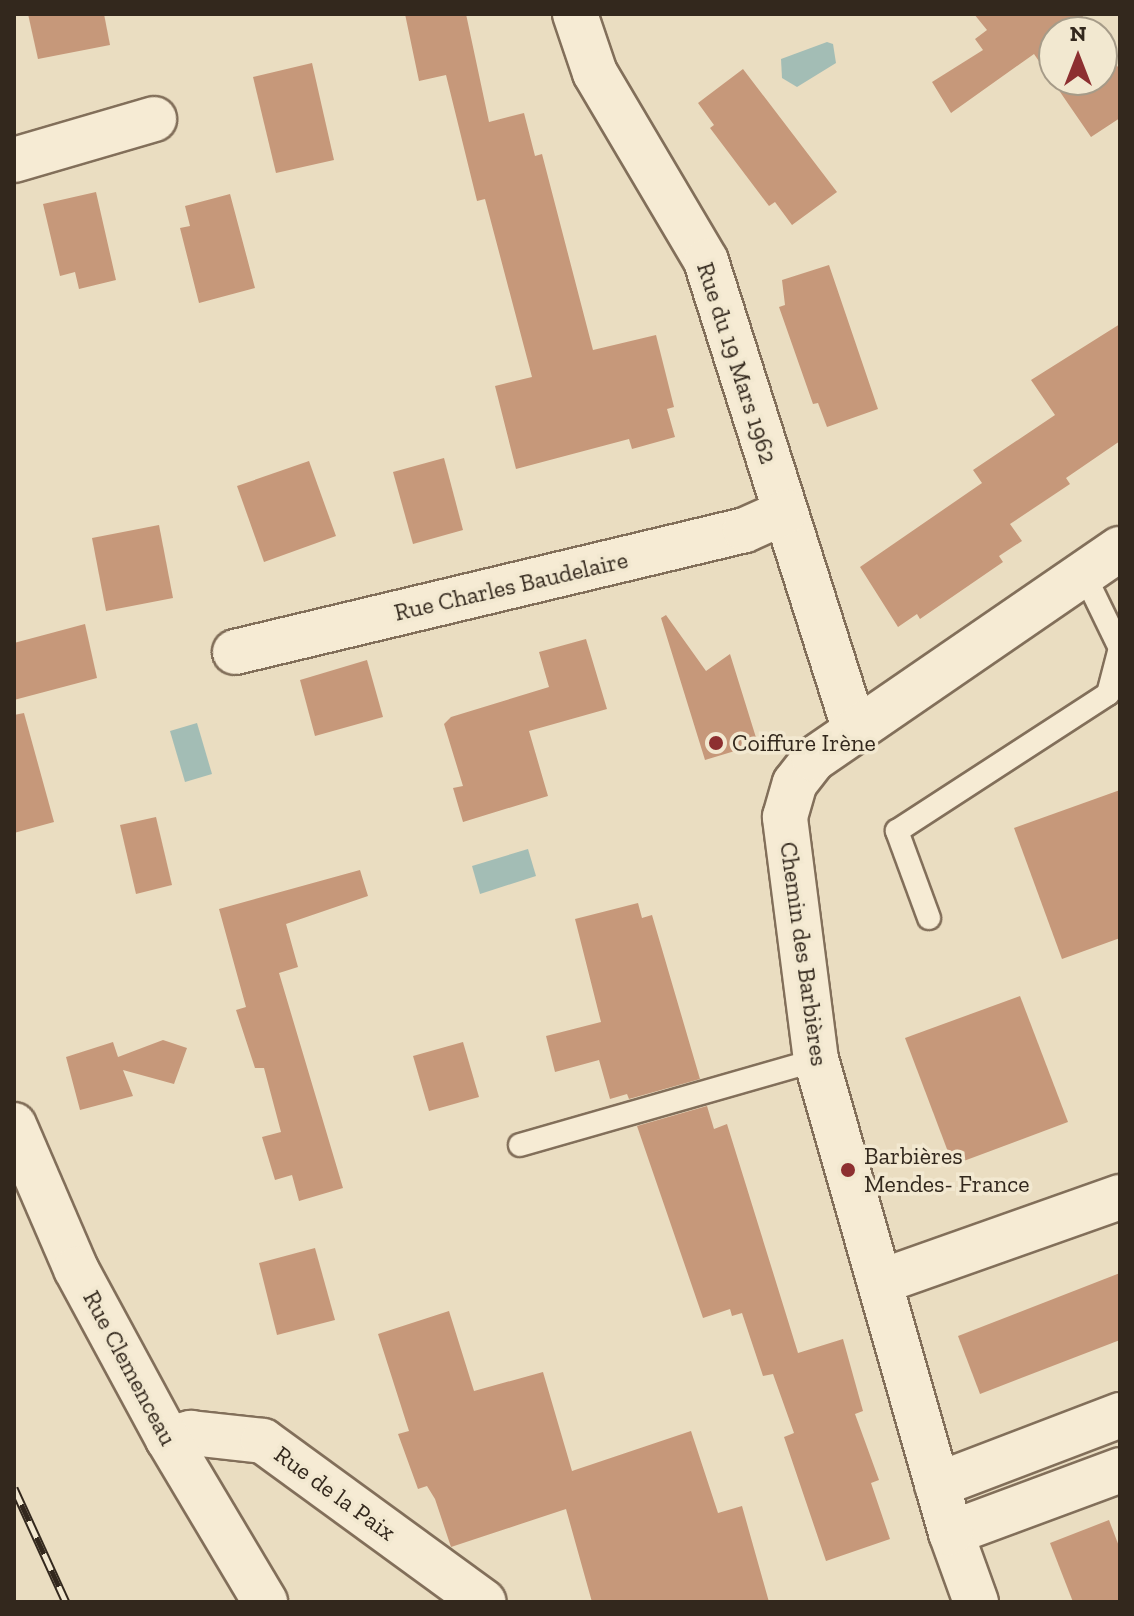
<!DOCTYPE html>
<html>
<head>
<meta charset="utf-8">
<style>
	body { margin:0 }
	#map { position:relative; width:1134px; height:1616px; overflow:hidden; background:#eaddc1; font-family:"Zilla Slab",serif }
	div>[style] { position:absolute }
	.water>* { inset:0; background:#a3bdb5 }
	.building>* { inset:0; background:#c6987a }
	.roads { filter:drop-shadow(2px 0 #826f5a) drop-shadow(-2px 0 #826f5a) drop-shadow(0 2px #826f5a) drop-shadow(0 -2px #826f5a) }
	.lane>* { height:22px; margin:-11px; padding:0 11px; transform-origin:11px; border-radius:11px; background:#f6ebd4 }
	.street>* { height:44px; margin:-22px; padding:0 22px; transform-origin:22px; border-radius:22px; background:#f6ebd4 }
	.secondary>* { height:44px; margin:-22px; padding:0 22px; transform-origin:22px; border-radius:22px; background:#f6ebd4 }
	.rail>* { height:9px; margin-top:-4.5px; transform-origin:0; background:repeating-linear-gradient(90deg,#f2e8d0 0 18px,#33281d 0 36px); box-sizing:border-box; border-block:2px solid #33281d }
	.dots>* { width:22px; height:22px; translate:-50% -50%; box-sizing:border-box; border:4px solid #f2e8d0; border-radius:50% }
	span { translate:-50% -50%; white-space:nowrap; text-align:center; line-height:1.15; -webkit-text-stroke:7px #f2e8d0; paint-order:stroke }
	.street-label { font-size:24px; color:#33281d }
	.poi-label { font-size:24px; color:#33281d }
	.left { translate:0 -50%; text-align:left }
	.frame { position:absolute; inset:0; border:16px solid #33281d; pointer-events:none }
	.north { position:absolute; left:1038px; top:16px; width:80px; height:80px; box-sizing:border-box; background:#f2e8d0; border:2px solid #a69b88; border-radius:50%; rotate:0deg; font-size:22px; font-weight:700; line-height:32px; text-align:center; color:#33281d }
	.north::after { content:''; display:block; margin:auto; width:28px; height:36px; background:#8d2f30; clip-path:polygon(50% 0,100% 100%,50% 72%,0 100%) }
</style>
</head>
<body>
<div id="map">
	<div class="water">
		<i style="clip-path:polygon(827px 42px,833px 44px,836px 63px,797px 87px,782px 78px,781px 59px)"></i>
		<i style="clip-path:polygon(197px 723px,212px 774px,185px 782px,170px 731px)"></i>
		<i style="clip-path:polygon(528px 849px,536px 876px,480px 894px,472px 866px)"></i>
	</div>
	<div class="building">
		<i style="clip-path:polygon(28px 14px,104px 14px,110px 45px,38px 59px)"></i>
		<i style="clip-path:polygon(405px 14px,466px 14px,489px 122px,524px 113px,535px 156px,542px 154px,593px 350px,656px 335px,674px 407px,667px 409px,675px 437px,632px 449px,629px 439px,516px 469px,495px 386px,532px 377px,485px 199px,477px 201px,446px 75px,419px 81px)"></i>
		<i style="clip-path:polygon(974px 14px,1081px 14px,1094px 32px,1054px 32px,1054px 80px,1102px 80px,1102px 44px,1120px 70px,1120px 118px,1091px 137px,1034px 54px,951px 113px,932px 82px,983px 50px,975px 39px,987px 30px)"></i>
		<i style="clip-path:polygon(312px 63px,334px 160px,276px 173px,253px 77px)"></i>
		<i style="clip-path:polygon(743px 69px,837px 192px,792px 225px,775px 202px,769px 206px,710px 128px,714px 125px,698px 103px)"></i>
		<i style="clip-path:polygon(96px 192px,116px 280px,79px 289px,75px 272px,60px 276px,43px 204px)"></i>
		<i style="clip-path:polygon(230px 194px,255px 288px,199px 303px,180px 228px,190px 226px,185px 206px)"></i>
		<i style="clip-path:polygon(829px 265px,878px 409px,827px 427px,818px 403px,813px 404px,779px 307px,785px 305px,782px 280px)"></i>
		<i style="clip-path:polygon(1120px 324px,1120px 441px,1066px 478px,1070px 484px,1010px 524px,1022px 541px,999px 556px,1003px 562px,920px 619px,917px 614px,898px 627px,860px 567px,982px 483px,973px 470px,1055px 415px,1031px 380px)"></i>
		<i style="clip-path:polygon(444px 458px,463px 530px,413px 544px,393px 472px)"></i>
		<i style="clip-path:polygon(309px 461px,336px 536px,264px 562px,237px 486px)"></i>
		<i style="clip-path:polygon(159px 525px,173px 598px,106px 611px,92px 538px)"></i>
		<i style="clip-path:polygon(666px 615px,706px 671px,730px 654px,758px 744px,705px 760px,661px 618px)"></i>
		<i style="clip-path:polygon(85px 624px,97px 678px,14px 700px,14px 643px)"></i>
		<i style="clip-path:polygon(586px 639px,607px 709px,529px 731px,548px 796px,463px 822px,453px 788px,463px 786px,444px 724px,451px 717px,549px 687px,539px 652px)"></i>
		<i style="clip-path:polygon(367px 660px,383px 717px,315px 736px,300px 680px)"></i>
		<i style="clip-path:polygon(24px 713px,54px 822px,14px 833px,14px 715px)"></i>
		<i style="clip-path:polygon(1120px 790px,1120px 938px,1062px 959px,1014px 828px)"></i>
		<i style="clip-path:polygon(156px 817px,172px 885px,136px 894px,120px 825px)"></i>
		<i style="clip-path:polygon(360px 870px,368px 896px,286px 924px,298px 967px,279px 973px,343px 1188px,299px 1201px,292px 1175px,275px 1180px,262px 1137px,281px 1132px,264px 1068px,255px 1068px,236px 1010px,246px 1007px,219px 909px)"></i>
		<i style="clip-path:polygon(638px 903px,642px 918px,652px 915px,700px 1079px,629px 1099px,627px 1094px,610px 1099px,599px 1060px,555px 1072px,546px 1036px,601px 1022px,575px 919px)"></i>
		<i style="clip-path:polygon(1020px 996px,1068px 1122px,953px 1165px,905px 1038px)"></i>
		<i style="clip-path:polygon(163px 1040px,187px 1048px,174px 1084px,123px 1070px,133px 1096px,80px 1110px,66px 1057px,113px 1042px,118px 1057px)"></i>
		<i style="clip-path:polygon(463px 1042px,479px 1097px,429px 1111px,413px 1056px)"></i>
		<i style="clip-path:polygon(707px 1106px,714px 1129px,727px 1124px,798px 1353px,843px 1339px,863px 1411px,855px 1414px,879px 1480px,871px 1483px,890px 1539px,826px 1561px,784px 1437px,794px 1433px,773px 1374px,763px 1376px,742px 1313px,732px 1316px,730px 1309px,703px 1318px,637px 1126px)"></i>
		<i style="clip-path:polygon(315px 1248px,335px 1320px,277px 1335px,259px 1263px)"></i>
		<i style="clip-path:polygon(1120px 1273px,1120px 1340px,980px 1394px,958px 1336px)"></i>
		<i style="clip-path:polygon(449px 1311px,474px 1391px,543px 1372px,572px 1471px,691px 1431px,718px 1513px,742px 1506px,769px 1602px,592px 1602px,566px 1509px,451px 1547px,435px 1499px,427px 1486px,418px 1489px,398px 1434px,409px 1431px,378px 1334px)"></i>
		<i style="clip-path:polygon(1109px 1520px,1120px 1549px,1120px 1602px,1073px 1602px,1050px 1543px)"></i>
	</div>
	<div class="roads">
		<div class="lane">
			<i style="left:1084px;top:574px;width:82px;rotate:64.1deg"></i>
			<i style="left:929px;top:918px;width:93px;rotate:-110.2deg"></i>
			<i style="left:897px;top:831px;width:252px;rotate:-33deg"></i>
			<i style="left:1108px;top:694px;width:48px;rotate:-75.4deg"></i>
			<i style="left:520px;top:1145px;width:308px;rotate:-16deg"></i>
		</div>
		<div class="street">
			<i style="left:575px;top:14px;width:62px;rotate:71.3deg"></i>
			<i style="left:595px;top:73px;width:218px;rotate:59.4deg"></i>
			<i style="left:706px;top:261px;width:493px;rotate:72.4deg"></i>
			<i style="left:14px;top:160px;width:146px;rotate:-16.3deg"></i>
			<i style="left:235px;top:652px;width:524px;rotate:-13.45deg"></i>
			<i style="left:745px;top:530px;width:44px;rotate:-24.2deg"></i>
			<i style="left:880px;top:1282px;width:255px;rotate:-19.5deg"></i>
			<i style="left:168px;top:1439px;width:24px;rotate:-15deg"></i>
			<i style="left:191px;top:1433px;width:72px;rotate:6.3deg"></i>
			<i style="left:263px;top:1441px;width:273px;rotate:36.1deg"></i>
			<i style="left:937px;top:1485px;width:196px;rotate:-20.9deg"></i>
			<i style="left:951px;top:1533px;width:180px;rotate:-20.4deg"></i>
			<i style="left:976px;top:1602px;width:73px;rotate:-109.9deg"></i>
			<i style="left:951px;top:1533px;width:492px;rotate:-105.9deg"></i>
			<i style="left:816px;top:1060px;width:245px;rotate:-97.3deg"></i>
			<i style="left:785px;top:817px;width:35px;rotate:-74deg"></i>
			<i style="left:795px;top:783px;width:31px;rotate:-52deg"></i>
			<i style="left:814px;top:759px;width:371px;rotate:-34.5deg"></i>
		</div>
		<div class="secondary">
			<i style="left:14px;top:1125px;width:157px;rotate:66.7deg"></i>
			<i style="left:76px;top:1269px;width:193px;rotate:61.6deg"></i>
			<i style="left:168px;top:1439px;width:190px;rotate:59.2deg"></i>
		</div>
	</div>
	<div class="rail">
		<i style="left:14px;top:1488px;width:125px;rotate:65.5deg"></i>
	</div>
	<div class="dots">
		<i style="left:716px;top:743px;background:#8d2f30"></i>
		<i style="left:848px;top:1170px;background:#8d2f30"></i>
	</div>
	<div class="street-label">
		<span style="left:737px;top:363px;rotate:72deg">Rue du 19 Mars 1962</span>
		<span style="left:511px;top:586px;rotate:-13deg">Rue Charles Baudelaire</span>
		<span style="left:804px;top:954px;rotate:82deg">Chemin des Barbières</span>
		<span style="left:130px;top:1368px;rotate:62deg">Rue Clemenceau</span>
		<span style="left:335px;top:1493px;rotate:36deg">Rue de la Paix</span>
	</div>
	<div class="poi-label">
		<span class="left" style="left:732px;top:743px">Coiffure Irène</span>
		<span class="left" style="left:864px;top:1170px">Barbières<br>Mendes- France</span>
	</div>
	<div class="frame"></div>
	<div class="north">N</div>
</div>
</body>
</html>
